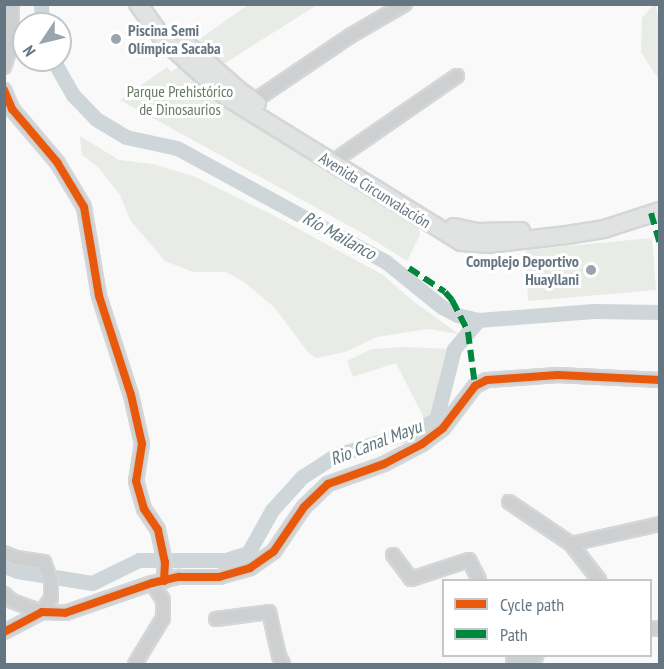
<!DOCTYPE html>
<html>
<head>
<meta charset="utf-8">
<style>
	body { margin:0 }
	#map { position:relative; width:664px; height:669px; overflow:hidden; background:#f9f9f9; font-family:"PT Sans Narrow",sans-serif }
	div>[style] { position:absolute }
	.green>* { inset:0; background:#e8ebe6 }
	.river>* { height:15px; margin:-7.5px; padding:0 7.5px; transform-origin:7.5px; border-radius:7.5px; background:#ced6d9 }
	.roads { filter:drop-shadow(2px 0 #d5d6d7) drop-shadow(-2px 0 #d5d6d7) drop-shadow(0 2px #d5d6d7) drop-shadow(0 -2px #d5d6d7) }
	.minor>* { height:12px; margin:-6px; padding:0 6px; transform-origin:6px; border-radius:6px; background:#cecfd0 }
	.major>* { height:16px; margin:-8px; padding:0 8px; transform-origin:8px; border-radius:8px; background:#e1e2e2 }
	.quiet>* { height:6px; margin-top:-3px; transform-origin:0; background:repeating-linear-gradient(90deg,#00873e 0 12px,transparent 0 18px) }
	.cycleway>* { height:8px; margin:-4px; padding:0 4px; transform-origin:4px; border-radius:4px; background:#e8590c }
	.dots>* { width:16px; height:16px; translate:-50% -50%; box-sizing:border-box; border:3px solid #fff; border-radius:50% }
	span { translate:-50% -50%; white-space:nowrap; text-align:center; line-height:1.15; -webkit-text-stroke:6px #fff; paint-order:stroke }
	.poi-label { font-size:16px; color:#657683; font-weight:700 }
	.left { translate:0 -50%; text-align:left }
	.right { translate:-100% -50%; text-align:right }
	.park-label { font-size:16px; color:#687a64 }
	.street-label { font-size:16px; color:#657683 }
	.water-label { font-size:18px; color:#60757c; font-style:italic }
	.frame { position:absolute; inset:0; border:6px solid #657683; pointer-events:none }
	.legend { position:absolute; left:442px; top:579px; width:210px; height:78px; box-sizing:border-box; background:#fff; border:2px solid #c1c8cd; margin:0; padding:8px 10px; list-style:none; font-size:18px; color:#657683 }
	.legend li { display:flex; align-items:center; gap:12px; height:30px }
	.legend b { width:30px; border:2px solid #c1c8cd }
	.north { position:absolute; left:12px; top:12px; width:60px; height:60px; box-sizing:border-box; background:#fff; border:2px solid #c1c8cd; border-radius:50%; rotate:235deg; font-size:16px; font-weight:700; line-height:24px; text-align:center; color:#657683 }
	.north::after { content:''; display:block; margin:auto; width:21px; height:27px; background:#99a4ac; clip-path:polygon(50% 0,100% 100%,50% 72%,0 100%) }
</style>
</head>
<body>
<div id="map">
	<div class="green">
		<i style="clip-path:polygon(248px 5px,317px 5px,219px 67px,194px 43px)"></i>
		<i style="clip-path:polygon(653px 5px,656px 5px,658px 16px,659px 80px,641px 52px,642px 18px)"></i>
		<i style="clip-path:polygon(183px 64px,227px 106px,418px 227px,420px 235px,407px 261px,364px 234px,120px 100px,167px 67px,171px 72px)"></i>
		<i style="clip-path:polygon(80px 136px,119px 160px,153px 164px,193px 176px,271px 214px,383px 275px,414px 302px,459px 334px,428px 329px,377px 337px,345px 352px,316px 358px,308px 352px,274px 307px,244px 282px,226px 272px,193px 272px,165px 261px,130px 220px,120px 195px,99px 168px,82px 155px)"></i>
		<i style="clip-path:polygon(652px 238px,656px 290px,528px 301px,526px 250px)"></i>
		<i style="clip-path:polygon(404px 347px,454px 349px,436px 420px,427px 424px,396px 363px,353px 377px,347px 361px,371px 349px)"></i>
	</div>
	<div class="river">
		<i style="left:41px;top:4px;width:20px;rotate:87deg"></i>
		<i style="left:53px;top:60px;width:40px;rotate:60.3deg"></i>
		<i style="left:73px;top:95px;width:33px;rotate:46deg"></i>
		<i style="left:96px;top:119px;width:35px;rotate:31deg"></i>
		<i style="left:126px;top:137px;width:52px;rotate:12.2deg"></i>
		<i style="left:177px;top:148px;width:238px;rotate:28.6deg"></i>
		<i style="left:386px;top:262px;width:72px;rotate:38.8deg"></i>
		<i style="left:442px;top:307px;width:17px;rotate:28deg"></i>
		<i style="left:457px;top:315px;width:22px;rotate:13deg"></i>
		<i style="left:478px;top:320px;width:116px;rotate:-4.4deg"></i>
		<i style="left:594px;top:311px;width:66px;rotate:0.9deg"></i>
		<i style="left:4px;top:566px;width:14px;rotate:21deg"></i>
		<i style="left:17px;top:571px;width:76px;rotate:9.1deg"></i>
		<i style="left:92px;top:583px;width:52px;rotate:-26.1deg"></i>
		<i style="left:139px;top:560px;width:87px"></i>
		<i style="left:226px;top:560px;width:23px;rotate:-18deg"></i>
		<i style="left:248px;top:553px;width:49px;rotate:-60.8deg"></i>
		<i style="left:272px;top:510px;width:45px;rotate:-47.7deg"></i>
		<i style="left:302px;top:477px;width:38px;rotate:-33deg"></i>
		<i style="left:334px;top:456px;width:73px;rotate:-17.4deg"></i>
		<i style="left:404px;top:434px;width:35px;rotate:-24deg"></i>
		<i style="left:436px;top:420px;width:73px;rotate:-75.8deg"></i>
		<i style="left:454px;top:349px;width:38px;rotate:-50deg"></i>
	</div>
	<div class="roads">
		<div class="minor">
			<i style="left:4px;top:67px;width:23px;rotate:-72deg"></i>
			<i style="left:11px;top:45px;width:41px;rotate:-88.6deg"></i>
			<i style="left:4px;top:90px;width:21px;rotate:67deg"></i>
			<i style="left:12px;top:109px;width:70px;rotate:49.7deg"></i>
			<i style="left:57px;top:162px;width:52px;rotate:59deg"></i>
			<i style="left:84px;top:207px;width:90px;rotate:80.4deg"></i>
			<i style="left:99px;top:296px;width:104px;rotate:72.1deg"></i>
			<i style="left:131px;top:395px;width:50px;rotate:77.3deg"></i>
			<i style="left:142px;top:444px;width:37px;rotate:99deg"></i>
			<i style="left:136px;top:481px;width:29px;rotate:74deg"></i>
			<i style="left:144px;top:509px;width:25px;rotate:56deg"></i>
			<i style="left:158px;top:530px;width:33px;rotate:78deg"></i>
			<i style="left:165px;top:562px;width:19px;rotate:93deg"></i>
			<i style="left:250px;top:107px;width:7px;rotate:-56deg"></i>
			<i style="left:254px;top:101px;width:116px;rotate:-34.1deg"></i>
			<i style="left:350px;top:36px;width:64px;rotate:-30.2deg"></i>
			<i style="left:341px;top:156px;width:141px;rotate:-34.6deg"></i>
			<i style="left:509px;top:502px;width:75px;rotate:34.1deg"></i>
			<i style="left:571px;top:544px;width:46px;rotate:52.1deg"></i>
			<i style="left:571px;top:544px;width:91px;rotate:-12.7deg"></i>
			<i style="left:4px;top:553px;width:13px;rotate:23deg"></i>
			<i style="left:16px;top:558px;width:28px;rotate:8deg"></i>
			<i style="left:44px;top:562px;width:20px;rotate:70deg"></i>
			<i style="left:51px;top:581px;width:17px;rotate:90deg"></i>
			<i style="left:51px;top:598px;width:17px;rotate:123deg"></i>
			<i style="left:42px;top:612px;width:32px;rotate:-160deg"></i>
			<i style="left:12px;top:601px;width:11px;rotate:-139deg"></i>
			<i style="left:393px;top:555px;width:30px;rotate:53deg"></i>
			<i style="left:411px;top:579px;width:61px;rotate:-18.1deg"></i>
			<i style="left:469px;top:560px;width:22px;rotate:63deg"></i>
			<i style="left:216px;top:619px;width:53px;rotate:-7.5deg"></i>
			<i style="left:269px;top:612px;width:45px;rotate:77.2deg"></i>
			<i style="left:279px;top:656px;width:9px;rotate:63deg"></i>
			<i style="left:650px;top:629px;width:10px;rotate:-6deg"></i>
			<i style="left:4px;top:632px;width:43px;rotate:-27.8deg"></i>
			<i style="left:42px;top:612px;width:23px;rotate:2deg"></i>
			<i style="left:65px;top:613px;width:92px;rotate:-19deg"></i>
			<i style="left:152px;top:583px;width:28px;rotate:-13deg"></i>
			<i style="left:179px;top:577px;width:40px"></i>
			<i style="left:219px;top:577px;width:32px;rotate:-16deg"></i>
			<i style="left:250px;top:568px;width:29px;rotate:-35deg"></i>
			<i style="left:274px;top:551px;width:53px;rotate:-55.7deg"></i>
			<i style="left:304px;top:507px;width:33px;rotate:-44deg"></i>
			<i style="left:328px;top:484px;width:59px;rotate:-19.7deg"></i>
			<i style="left:384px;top:464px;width:43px;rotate:-27.8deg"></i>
			<i style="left:422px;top:444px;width:26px;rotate:-37deg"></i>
			<i style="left:443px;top:428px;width:53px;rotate:-52.7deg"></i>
			<i style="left:475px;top:386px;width:13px;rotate:-27deg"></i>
			<i style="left:487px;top:380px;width:71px;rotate:-4deg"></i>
			<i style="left:558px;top:375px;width:102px;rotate:2.8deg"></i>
			<i style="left:513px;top:661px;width:24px;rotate:-12deg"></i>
			<i style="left:135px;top:664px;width:54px;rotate:-58.7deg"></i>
			<i style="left:163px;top:618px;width:18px;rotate:-90deg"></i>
			<i style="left:163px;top:600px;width:20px;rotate:-123deg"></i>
		</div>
		<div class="major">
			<i style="left:138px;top:4px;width:44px;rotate:54.2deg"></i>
			<i style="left:164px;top:40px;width:86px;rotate:42.2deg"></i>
			<i style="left:228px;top:98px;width:274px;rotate:31.7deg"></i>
			<i style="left:461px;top:242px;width:27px;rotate:4deg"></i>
			<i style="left:488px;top:244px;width:80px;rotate:-6.5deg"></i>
			<i style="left:567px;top:235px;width:37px;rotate:-9deg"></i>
			<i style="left:604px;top:229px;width:59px;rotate:-17.8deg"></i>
			<i style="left:185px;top:43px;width:76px;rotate:41.3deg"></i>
			<i style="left:242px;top:93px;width:18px;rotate:34deg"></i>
			<i style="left:454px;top:227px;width:24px;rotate:12deg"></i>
			<i style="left:477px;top:232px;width:44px;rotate:-1.3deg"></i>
		</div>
	</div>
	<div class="quiet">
		<i style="left:651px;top:213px;width:32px;rotate:74deg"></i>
		<i style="left:409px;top:268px;width:43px;rotate:33.7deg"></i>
		<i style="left:445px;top:292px;width:11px;rotate:49deg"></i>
		<i style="left:452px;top:300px;width:36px;rotate:63deg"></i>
		<i style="left:468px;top:332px;width:54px;rotate:82.6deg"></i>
	</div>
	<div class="cycleway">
		<i style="left:4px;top:90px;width:21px;rotate:67deg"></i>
		<i style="left:12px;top:109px;width:70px;rotate:49.7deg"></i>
		<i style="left:57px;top:162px;width:52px;rotate:59deg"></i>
		<i style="left:84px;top:207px;width:90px;rotate:80.4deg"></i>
		<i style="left:99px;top:296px;width:104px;rotate:72.1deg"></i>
		<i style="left:131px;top:395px;width:50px;rotate:77.3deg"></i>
		<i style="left:142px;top:444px;width:37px;rotate:99deg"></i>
		<i style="left:136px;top:481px;width:29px;rotate:74deg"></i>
		<i style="left:144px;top:509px;width:25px;rotate:56deg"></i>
		<i style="left:158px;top:530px;width:33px;rotate:78deg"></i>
		<i style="left:165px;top:562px;width:19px;rotate:93deg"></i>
		<i style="left:4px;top:632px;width:43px;rotate:-27.8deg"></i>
		<i style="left:42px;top:612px;width:23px;rotate:2deg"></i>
		<i style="left:65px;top:613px;width:92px;rotate:-19deg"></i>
		<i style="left:152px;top:583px;width:28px;rotate:-13deg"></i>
		<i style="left:179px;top:577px;width:40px"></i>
		<i style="left:219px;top:577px;width:32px;rotate:-16deg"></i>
		<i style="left:250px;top:568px;width:29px;rotate:-35deg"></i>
		<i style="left:274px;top:551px;width:53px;rotate:-55.7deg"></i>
		<i style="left:304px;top:507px;width:33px;rotate:-44deg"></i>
		<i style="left:328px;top:484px;width:59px;rotate:-19.7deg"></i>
		<i style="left:384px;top:464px;width:43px;rotate:-27.8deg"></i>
		<i style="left:422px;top:444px;width:26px;rotate:-37deg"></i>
		<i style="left:443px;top:428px;width:53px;rotate:-52.7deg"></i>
		<i style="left:475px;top:386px;width:13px;rotate:-27deg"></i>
		<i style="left:487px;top:380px;width:71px;rotate:-4deg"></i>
		<i style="left:558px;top:375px;width:102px;rotate:2.8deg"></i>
	</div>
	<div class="dots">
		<i style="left:116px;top:39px;background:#99a4ac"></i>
		<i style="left:591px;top:270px;background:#99a4ac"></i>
	</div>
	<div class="poi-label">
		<span class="left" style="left:128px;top:39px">Piscina Semi<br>Olímpica Sacaba</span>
		<span class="right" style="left:579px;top:270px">Complejo Deportivo<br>Huayllani</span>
	</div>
	<div class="park-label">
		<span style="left:180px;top:100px">Parque Prehistórico<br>de Dinosaurios</span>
	</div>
	<div class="street-label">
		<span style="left:375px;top:190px;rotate:32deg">Avenida Circunvalación</span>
	</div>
	<div class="water-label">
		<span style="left:339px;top:236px;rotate:29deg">Río Mailanco</span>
		<span style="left:376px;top:443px;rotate:-21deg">Rio Canal Mayu</span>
	</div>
	<div class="frame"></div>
	<ul class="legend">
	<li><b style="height:8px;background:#e8590c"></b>Cycle path</li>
	<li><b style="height:8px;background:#00873e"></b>Path</li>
	</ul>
	<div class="north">N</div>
</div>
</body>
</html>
